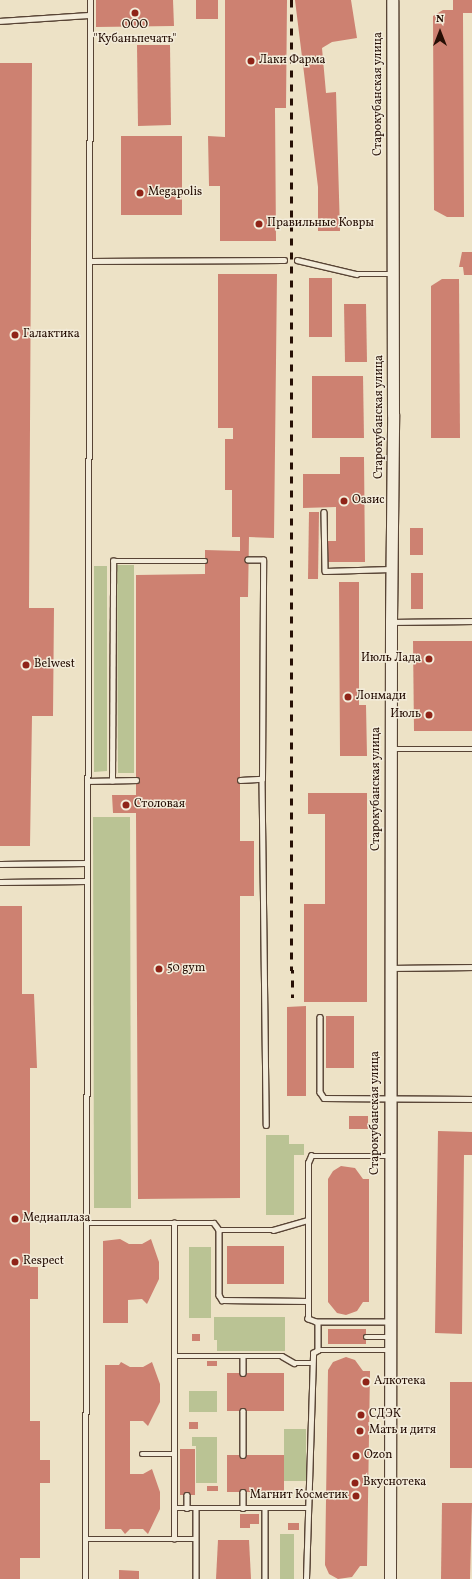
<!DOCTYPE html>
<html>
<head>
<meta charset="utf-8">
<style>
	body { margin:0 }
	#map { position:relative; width:472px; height:1579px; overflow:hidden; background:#ede2c6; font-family:Vollkorn,serif }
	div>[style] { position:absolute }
	.green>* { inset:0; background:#bac394 }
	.building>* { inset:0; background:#cd8171 }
	.roads { filter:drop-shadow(1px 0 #584435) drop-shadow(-1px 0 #584435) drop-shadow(0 1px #584435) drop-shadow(0 -1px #584435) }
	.service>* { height:4.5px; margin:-2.25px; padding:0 2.25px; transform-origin:2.25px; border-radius:2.25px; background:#f3ecda }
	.tertiary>* { height:11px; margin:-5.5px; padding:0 5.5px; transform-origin:5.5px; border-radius:5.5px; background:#f3ecda }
	.rail>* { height:3px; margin-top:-1.5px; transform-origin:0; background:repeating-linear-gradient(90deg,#260f05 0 7px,transparent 0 14px) }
	.dots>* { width:11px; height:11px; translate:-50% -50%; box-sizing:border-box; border:2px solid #f3ecda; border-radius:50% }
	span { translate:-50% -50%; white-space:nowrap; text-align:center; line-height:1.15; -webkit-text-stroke:3px #f3ecda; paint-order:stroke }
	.poi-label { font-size:12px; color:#260f05 }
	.left { translate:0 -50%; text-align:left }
	.right { translate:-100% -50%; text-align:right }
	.street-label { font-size:12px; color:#260f05 }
	.north { position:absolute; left:420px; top:12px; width:40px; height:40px; -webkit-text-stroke:3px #f3ecda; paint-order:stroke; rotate:0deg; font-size:11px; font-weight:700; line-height:16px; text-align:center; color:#260f05 }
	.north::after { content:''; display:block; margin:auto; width:14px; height:18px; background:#260f05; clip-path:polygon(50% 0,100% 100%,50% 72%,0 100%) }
</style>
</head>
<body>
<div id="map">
	<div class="green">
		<i style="clip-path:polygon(117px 565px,134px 565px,134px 773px,118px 773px)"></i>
		<i style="clip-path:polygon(94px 566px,107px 566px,107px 771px,94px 772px)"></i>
		<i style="clip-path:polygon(93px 817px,130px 817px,131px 1208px,94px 1208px)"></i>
		<i style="clip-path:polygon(266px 1135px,289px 1135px,289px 1144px,304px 1144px,304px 1155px,294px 1155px,294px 1215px,266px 1215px)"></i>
		<i style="clip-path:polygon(189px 1247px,211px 1247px,211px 1318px,189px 1318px)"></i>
		<i style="clip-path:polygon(214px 1317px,285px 1317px,285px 1351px,217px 1351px,217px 1340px,214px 1340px)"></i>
		<i style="clip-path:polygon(189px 1391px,217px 1391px,217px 1412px,189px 1412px)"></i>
		<i style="clip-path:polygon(284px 1429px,306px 1429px,306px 1481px,284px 1481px)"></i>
		<i style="clip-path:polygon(192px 1437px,217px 1437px,217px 1483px,196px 1483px,196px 1446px,192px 1446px)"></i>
		<i style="clip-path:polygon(280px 1534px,294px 1534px,294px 1579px,280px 1579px)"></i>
	</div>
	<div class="building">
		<i style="clip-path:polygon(96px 0,173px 0,174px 26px,96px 27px)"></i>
		<i style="clip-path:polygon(196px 0,218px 0,218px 19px,196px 19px)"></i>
		<i style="clip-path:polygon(225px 0,287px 0,286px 108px,275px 108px,276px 241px,220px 241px,220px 186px,209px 186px,208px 136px,225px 137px)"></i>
		<i style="clip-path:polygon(295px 0,351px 0,357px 38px,332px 42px,322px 48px,326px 93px,336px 92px,340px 231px,318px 231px,318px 187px)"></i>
		<i style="clip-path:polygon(453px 0,472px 0,472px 13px,463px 13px,464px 217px,447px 217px,434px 210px,433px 16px,443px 10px,453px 10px)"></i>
		<i style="clip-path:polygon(137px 45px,170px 45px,171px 125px,138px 126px)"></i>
		<i style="clip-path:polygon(0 63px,32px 63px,29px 608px,54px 608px,53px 716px,32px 716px,30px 846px,0 846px)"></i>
		<i style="clip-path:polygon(121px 136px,182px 136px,182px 215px,121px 215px)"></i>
		<i style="clip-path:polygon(462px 252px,472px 252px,472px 275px,464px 275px,463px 267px,459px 267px)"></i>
		<i style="clip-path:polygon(218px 274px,277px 274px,274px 538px,249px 537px,248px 597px,240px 597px,240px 841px,254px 841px,254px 896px,240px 896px,240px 1198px,138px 1199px,136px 813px,113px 813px,112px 795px,136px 795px,136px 575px,205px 574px,205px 550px,240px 551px,240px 537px,232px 537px,232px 490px,225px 490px,225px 439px,233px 439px,233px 428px,218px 428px)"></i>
		<i style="clip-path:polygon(309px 278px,332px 278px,332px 337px,309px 337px)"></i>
		<i style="clip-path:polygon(442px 279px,459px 279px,460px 438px,431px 438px,431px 286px)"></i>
		<i style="clip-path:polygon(344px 304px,366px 304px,367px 362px,345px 362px)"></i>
		<i style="clip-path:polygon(312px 376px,363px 376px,364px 438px,312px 438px)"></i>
		<i style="clip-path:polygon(340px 457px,364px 457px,365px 562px,328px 562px,328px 541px,336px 541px,336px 507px,303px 508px,303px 474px,340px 474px)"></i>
		<i style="clip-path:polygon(309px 512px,319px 512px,318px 579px,308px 579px)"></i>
		<i style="clip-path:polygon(410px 528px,423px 528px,423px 555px,410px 555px)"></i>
		<i style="clip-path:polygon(411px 573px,423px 573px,423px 609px,411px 609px)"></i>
		<i style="clip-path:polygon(339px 582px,359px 582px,359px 705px,366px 705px,367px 756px,340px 756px)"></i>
		<i style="clip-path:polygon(413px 641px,472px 641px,472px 731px,414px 731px)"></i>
		<i style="clip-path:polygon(308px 793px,367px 793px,367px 1002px,304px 1002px,304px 904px,325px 904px,325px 814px,308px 814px)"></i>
		<i style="clip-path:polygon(0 906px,22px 906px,22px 994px,34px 994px,37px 1068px,30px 1068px,30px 1267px,38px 1267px,38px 1299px,30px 1299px,30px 1421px,40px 1421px,40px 1460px,50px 1460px,50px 1483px,40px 1483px,40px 1558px,20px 1558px,20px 1579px,0 1579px)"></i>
		<i style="clip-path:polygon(306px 1006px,306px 1096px,287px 1096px,287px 1007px)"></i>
		<i style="clip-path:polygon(326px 1016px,354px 1016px,354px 1068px,326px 1068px)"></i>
		<i style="clip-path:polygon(349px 1116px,368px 1116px,368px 1129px,349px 1129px)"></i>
		<i style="clip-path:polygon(438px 1131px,472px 1132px,472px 1155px,464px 1155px,462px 1334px,435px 1333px)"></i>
		<i style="clip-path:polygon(341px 1166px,355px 1168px,363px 1179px,369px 1179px,369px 1302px,363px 1302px,357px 1311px,346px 1315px,337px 1313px,328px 1302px,328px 1179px,333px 1171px)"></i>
		<i style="clip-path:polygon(120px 1239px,129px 1244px,142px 1244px,151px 1239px,159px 1262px,159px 1279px,147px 1304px,142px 1299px,128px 1300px,128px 1323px,103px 1323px,103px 1241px)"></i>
		<i style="clip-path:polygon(227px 1246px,284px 1246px,284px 1284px,227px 1284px)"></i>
		<i style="clip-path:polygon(328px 1329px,366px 1329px,366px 1344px,328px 1344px)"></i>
		<i style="clip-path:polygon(192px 1334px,200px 1334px,200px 1341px,192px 1341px)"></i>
		<i style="clip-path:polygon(346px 1357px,355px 1360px,363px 1371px,370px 1371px,367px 1566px,360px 1566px,352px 1577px,338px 1579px,329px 1574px,325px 1565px,328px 1370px,333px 1362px)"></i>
		<i style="clip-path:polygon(207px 1361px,217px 1361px,217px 1366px,207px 1366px)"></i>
		<i style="clip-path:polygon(121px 1362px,130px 1367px,143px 1367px,152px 1362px,160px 1384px,160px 1402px,148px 1426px,143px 1421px,130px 1421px,130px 1474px,143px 1474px,152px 1469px,160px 1492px,160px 1509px,148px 1534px,143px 1529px,130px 1529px,125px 1534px,121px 1529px,105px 1529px,105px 1365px,119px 1365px)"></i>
		<i style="clip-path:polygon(227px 1373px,284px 1373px,284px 1411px,227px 1411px)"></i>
		<i style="clip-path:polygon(450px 1382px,472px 1382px,472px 1468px,450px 1468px)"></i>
		<i style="clip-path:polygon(189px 1422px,198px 1422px,198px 1429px,189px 1429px)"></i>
		<i style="clip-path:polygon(180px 1449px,195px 1449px,195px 1495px,180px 1495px)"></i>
		<i style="clip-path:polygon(227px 1455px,284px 1455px,284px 1492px,227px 1492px)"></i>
		<i style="clip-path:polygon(207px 1486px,218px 1486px,218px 1491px,207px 1491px)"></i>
		<i style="clip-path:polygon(442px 1503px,472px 1503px,470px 1579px,441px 1579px)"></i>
		<i style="clip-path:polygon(240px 1514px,259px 1514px,259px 1524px,250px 1524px,250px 1528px,240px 1528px)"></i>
		<i style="clip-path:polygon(288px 1523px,299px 1523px,299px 1530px,288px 1530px)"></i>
		<i style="clip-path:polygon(218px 1540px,249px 1540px,251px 1579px,216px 1579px)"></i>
		<i style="clip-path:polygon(119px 1570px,139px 1571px,139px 1579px,119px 1579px)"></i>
	</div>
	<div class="roads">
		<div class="service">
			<i style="left:0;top:21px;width:90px;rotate:-3.8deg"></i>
			<i style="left:297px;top:260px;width:61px;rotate:13.3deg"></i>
			<i style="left:356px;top:274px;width:36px"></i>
			<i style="left:89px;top:261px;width:195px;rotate:-0.3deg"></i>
			<i style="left:324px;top:512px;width:59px;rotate:89deg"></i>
			<i style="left:325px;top:571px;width:66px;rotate:-1.7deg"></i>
			<i style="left:391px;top:622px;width:81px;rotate:-0.7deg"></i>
			<i style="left:390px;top:749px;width:82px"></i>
			<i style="left:262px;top:779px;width:346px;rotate:89.3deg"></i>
			<i style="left:240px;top:780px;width:22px;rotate:-3deg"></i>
			<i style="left:262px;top:779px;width:219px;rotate:-89.7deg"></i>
			<i style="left:263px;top:560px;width:15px;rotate:180deg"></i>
			<i style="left:87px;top:781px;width:49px;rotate:-1.2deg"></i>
			<i style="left:112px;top:781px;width:220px;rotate:-89.7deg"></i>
			<i style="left:113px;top:561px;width:92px"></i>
			<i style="left:0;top:864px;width:86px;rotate:-0.7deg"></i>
			<i style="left:0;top:882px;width:86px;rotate:-0.7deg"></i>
			<i style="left:391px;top:968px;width:81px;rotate:-0.7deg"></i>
			<i style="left:320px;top:1017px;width:75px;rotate:90deg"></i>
			<i style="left:320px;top:1092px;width:7px;rotate:56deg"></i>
			<i style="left:324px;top:1098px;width:148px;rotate:0.4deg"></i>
			<i style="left:86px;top:1223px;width:128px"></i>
			<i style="left:214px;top:1223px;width:9px;rotate:54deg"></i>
			<i style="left:219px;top:1230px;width:54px"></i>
			<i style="left:273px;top:1230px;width:36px;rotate:-16deg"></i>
			<i style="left:219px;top:1230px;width:65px;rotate:90deg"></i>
			<i style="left:219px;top:1295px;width:6px;rotate:59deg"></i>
			<i style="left:222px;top:1300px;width:86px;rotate:0.7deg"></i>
			<i style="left:318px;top:1322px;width:28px;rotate:90deg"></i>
			<i style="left:389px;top:1322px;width:73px;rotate:180deg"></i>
			<i style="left:316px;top:1322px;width:9px;rotate:-159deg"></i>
			<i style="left:308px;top:1319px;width:156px;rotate:-90deg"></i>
			<i style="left:308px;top:1163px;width:8px;rotate:-67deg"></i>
			<i style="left:311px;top:1156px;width:78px"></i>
			<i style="left:366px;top:1337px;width:23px"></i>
			<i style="left:174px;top:1356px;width:108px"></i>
			<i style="left:282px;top:1356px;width:14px;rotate:30deg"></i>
			<i style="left:294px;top:1363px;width:18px"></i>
			<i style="left:243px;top:1356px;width:17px;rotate:90deg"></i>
			<i style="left:243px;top:1411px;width:44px;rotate:90deg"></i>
			<i style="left:142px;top:1454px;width:32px"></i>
			<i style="left:243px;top:1492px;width:16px;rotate:90deg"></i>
			<i style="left:187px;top:1495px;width:13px;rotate:90deg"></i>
			<i style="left:174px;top:1508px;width:134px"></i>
			<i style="left:196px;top:1508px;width:71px;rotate:90deg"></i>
			<i style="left:265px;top:1508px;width:71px;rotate:90deg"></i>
			<i style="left:85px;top:1539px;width:89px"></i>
			<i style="left:174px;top:1539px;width:316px;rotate:-90deg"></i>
			<i style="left:174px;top:1539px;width:22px"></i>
			<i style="left:85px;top:1579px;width:1579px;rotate:-89.82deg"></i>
			<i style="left:306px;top:1579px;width:226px;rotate:-88.2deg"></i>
			<i style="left:313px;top:1353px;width:6px;rotate:-31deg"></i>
			<i style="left:318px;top:1350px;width:71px"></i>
		</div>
		<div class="tertiary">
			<i style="left:390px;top:1579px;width:957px;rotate:-89.94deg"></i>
			<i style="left:391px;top:622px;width:208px;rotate:-89.4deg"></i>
			<i style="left:393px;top:414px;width:414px;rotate:-90.1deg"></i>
		</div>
	</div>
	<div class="rail">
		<i style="left:291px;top:0;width:998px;rotate:89.94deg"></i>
	</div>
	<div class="dots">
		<i style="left:135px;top:13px;background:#8f2418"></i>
		<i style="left:251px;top:61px;background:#8f2418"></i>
		<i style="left:140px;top:193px;background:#8f2418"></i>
		<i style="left:259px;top:224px;background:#8f2418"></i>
		<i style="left:15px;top:335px;background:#8f2418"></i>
		<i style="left:344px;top:501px;background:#8f2418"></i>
		<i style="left:429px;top:659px;background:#8f2418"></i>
		<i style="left:26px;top:665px;background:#8f2418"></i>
		<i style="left:348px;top:697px;background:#8f2418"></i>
		<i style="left:429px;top:715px;background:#8f2418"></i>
		<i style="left:126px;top:805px;background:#8f2418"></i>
		<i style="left:159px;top:969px;background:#8f2418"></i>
		<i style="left:15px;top:1219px;background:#8f2418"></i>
		<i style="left:15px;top:1262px;background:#8f2418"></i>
		<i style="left:366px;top:1382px;background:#8f2418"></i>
		<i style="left:361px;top:1415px;background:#8f2418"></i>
		<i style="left:360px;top:1431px;background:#8f2418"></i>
		<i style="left:356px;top:1456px;background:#8f2418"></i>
		<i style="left:355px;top:1483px;background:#8f2418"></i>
		<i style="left:356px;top:1496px;background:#8f2418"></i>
	</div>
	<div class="poi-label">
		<span style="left:135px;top:33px">ООО<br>"Кубаньпечать"</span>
		<span class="left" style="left:259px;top:61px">Лаки Фарма</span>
		<span class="left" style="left:148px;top:193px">Megapolis</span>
		<span class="left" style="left:267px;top:224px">Правильные Ковры</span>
		<span class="left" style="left:23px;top:335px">Галактика</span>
		<span class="left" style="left:352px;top:501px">Оазис</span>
		<span class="right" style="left:421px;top:659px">Июль Лада</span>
		<span class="left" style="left:34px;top:665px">Belwest</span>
		<span class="left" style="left:356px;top:697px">Лонмади</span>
		<span class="right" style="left:421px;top:715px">Июль</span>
		<span class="left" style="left:134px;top:805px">Столовая</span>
		<span class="left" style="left:167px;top:969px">50 gym</span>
		<span class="left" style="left:23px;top:1219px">Медиаплаза</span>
		<span class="left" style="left:23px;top:1262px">Respect</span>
		<span class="left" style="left:374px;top:1382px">Алкотека</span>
		<span class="left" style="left:369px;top:1415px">СДЭК</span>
		<span class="left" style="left:369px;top:1431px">Мать и дитя</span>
		<span class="left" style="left:364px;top:1456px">Ozon</span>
		<span class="left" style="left:363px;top:1483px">Вкуснотека</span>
		<span class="right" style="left:348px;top:1496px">Магнит Косметик</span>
	</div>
	<div class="street-label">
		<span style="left:379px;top:94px;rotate:-90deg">Старокубанская улица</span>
		<span style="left:380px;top:417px;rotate:-90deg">Старокубанская улица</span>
		<span style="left:377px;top:789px;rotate:-90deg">Старокубанская улица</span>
		<span style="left:376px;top:1113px;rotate:-90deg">Старокубанская улица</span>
	</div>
	<div class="north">N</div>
</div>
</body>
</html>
